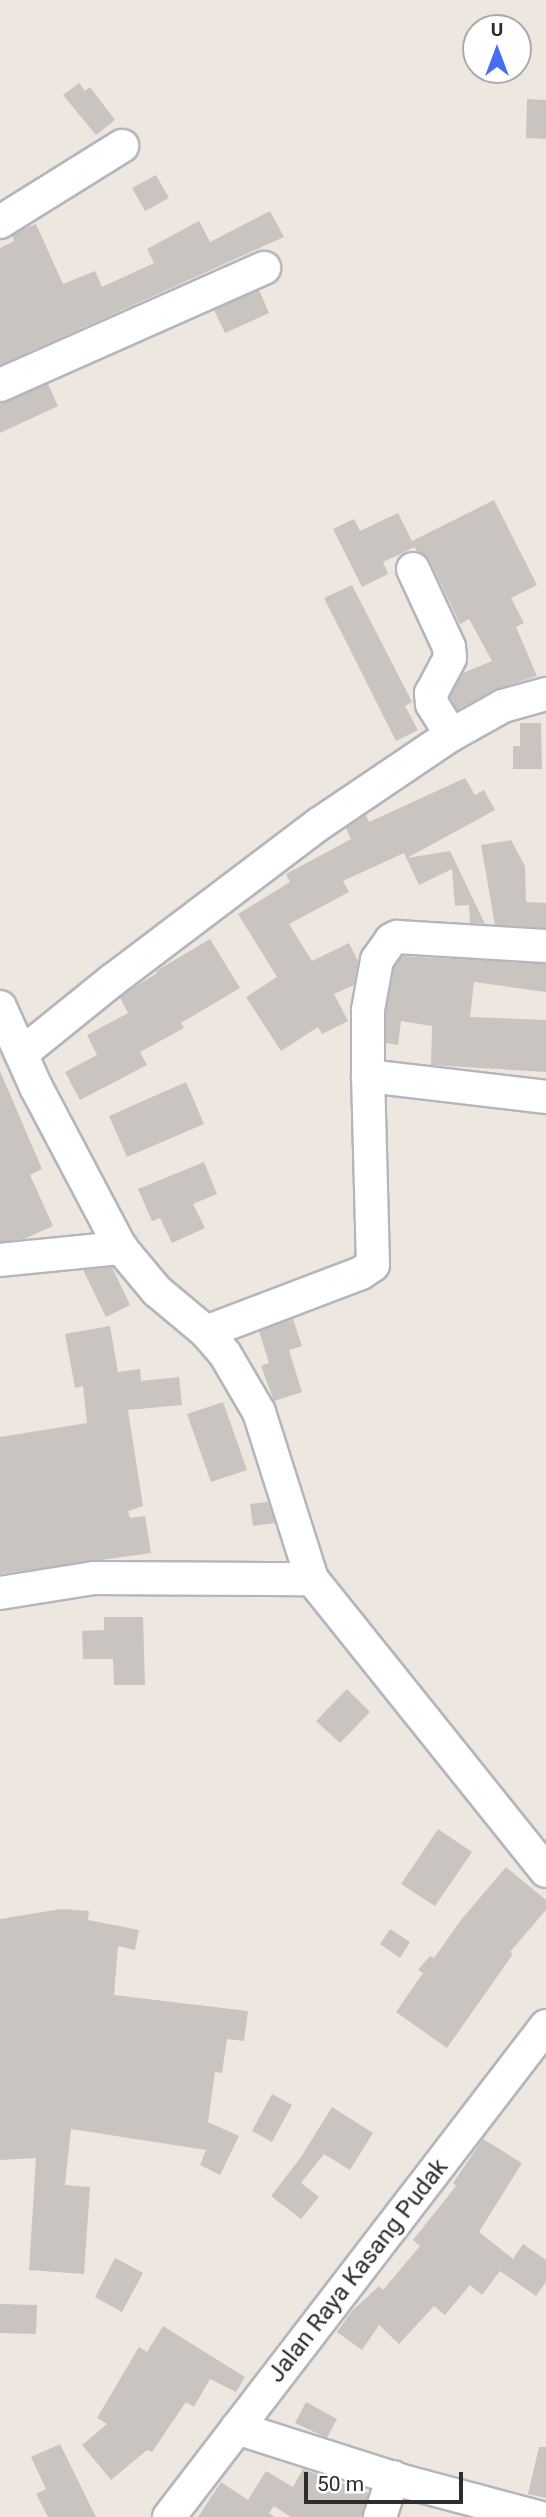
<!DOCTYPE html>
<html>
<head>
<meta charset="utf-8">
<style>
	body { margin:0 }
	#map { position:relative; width:546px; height:2517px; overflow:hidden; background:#eee7e0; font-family:Roboto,sans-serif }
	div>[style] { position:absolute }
	.building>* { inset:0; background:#c9c4bf }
	.roads { filter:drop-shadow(2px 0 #b3b6bf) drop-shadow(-2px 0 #b3b6bf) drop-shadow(0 2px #b3b6bf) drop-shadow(0 -2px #b3b6bf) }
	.minor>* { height:32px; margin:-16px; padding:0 16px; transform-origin:16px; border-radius:16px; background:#fff }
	span { translate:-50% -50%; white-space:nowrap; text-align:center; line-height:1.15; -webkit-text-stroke:7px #fff; paint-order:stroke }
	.street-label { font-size:24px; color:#2d2d2d }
	.north { position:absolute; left:462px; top:14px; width:70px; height:70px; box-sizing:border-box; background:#fff; border:2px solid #ababab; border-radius:50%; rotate:0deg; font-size:19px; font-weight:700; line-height:28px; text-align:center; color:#2d2d2d }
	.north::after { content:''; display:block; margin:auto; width:24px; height:32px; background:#466df4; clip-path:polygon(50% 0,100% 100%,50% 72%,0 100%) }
	.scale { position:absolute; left:304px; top:2472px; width:159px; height:32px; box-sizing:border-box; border:4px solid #2d2d2d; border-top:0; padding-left:9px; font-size:21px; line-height:24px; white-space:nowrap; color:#2d2d2d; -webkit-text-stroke:5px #fff; paint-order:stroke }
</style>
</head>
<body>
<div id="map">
	<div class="building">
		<i style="clip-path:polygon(79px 83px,85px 91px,90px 87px,115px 120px,96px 135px,63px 95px)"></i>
		<i style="clip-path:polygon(527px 99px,546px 100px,546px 139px,526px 138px)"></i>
		<i style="clip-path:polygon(156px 175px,169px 198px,145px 211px,132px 188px)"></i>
		<i style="clip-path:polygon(270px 211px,284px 237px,0 365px,0 248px,14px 241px,12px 236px,23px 229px,36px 224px,63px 284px,95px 271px,102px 287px,154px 263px,147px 249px,199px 221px,210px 242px)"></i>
		<i style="clip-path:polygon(259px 290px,269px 313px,225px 333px,214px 310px)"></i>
		<i style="clip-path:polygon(48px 384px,58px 406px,0 433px,0 404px)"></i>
		<i style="clip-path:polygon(494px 500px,537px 585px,511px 598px,524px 623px,516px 627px,537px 676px,494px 690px,457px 710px,450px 697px,463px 673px,492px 661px,469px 619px,460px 624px,430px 561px,417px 552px,412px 541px)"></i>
		<i style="clip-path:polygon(398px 513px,415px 547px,383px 562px,388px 574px,362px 587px,333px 529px,354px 519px,360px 531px)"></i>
		<i style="clip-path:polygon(352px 585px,412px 702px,405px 706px,418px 730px,396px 741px,324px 598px)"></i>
		<i style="clip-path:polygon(520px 723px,541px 723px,542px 769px,513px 769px,513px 746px,520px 746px)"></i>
		<i style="clip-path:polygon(465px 778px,475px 795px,484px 790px,495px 810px,407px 858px,450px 851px,485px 924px,470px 923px,469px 905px,455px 906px,452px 869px,419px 885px,404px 853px,343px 881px,349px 892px,289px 924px,312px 961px,349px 943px,358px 961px,354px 985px,334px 994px,348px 1021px,322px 1034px,318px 1027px,281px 1051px,246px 997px,277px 977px,238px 914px,290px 882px,286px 874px,351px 839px,346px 828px,366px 815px,369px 822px)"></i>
		<i style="clip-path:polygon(511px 840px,525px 866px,526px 902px,546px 903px,546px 928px,495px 925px,481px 845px)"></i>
		<i style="clip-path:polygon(210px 939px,240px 988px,181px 1023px,184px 1028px,140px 1052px,147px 1065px,80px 1100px,65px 1072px,97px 1055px,87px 1035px,128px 1013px,120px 998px,125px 993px,157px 973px,156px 971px)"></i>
		<i style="clip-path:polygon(402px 956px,546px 964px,546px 992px,474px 982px,470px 1017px,546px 1020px,546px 1072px,431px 1065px,432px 1026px,401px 1021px,398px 1045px,386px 1043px,386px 1012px,394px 967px)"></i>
		<i style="clip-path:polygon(0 1071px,42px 1169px,30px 1175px,53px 1226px,24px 1239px,0 1242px)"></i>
		<i style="clip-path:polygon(186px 1082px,204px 1124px,127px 1157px,109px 1116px)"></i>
		<i style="clip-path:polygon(204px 1162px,217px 1194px,193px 1204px,205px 1228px,172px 1243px,160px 1218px,152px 1221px,138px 1189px)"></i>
		<i style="clip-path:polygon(112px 1267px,130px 1305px,106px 1317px,83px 1270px)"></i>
		<i style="clip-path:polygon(293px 1319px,302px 1346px,289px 1350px,302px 1392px,274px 1401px,261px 1366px,269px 1363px,259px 1331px)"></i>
		<i style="clip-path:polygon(110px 1326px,118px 1372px,140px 1369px,141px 1381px,179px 1377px,182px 1405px,128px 1410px,143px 1506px,128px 1511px,130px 1518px,145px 1516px,151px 1553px,0 1574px,0 1437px,87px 1423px,83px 1386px,75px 1388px,65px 1334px)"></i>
		<i style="clip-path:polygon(223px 1402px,247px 1470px,211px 1482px,187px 1414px)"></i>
		<i style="clip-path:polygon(268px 1502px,275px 1523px,253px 1526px,250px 1504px)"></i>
		<i style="clip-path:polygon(104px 1617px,143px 1617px,145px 1685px,114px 1685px,113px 1659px,83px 1659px,82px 1631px,104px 1630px)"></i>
		<i style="clip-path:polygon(347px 1689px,370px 1712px,340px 1743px,316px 1721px)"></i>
		<i style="clip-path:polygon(438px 1829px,472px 1852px,435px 1906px,401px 1884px)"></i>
		<i style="clip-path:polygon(506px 1867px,546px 1900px,546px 1910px,510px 1952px,513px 1954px,447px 2048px,396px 2012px,423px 1973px,418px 1970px,430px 1956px,434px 1958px,461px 1920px)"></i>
		<i style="clip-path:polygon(61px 1909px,89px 1911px,88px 1920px,139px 1930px,135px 1950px,118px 1946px,114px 1995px,248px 2011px,244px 2041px,227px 2039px,222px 2073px,215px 2072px,208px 2122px,239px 2136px,220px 2175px,200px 2165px,206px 2150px,71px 2129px,65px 2185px,90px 2187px,84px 2274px,29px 2270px,36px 2158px,0 2160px,0 1919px)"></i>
		<i style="clip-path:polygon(390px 1929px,410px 1942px,400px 1958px,380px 1944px)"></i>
		<i style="clip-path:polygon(272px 2094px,292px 2105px,272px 2142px,252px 2131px)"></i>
		<i style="clip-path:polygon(332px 2107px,373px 2133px,350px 2170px,324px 2154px,301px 2183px,319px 2197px,301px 2219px,271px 2196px,301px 2157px)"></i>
		<i style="clip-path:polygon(483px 2139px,522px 2163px,479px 2232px,513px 2259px,523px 2244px,546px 2260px,546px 2282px,536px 2296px,500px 2271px,482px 2295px,470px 2285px,445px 2315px,434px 2306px,399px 2344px,379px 2325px,362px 2350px,337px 2332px,352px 2311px,379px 2286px,383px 2290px,420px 2246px,413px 2240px,456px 2186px,453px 2183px)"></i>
		<i style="clip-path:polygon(115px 2258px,143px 2273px,122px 2312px,95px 2297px)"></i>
		<i style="clip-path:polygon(0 2304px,37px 2305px,36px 2334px,0 2333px)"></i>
		<i style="clip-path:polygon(163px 2326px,245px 2377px,236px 2392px,210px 2379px,194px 2407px,186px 2402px,152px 2452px,147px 2450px,111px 2480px,82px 2445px,107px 2424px,97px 2418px,139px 2347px,147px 2352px)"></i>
		<i style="clip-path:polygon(306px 2402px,337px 2419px,327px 2438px,295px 2423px)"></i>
		<i style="clip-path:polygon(60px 2444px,88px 2501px,96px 2517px,48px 2517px,36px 2494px,46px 2489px,31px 2457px)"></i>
		<i style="clip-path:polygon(539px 2447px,546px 2447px,546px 2498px,528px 2494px)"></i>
		<i style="clip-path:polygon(303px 2469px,369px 2493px,362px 2517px,291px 2517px,274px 2506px,269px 2513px,275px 2517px,198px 2517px,221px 2482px,248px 2500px,266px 2471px,293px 2487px)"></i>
	</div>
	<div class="roads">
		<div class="minor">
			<i style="left:0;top:222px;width:144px;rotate:-31.9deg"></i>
			<i style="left:0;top:385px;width:289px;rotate:-23.9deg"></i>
			<i style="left:413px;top:569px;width:86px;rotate:65.2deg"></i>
			<i style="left:449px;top:647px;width:11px;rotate:85deg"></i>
			<i style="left:450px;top:658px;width:40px;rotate:118deg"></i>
			<i style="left:431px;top:693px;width:11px;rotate:85deg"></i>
			<i style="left:432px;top:704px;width:36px;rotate:58deg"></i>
			<i style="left:0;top:1007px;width:88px;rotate:65.8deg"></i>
			<i style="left:36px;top:1087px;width:182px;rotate:62.2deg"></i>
			<i style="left:121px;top:1248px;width:56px;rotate:50.1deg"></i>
			<i style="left:157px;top:1291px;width:64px;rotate:39.9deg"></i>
			<i style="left:206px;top:1332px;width:29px;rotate:49deg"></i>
			<i style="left:225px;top:1354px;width:67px;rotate:59.6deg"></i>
			<i style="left:259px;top:1412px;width:175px;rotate:72.4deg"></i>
			<i style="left:312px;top:1579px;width:374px;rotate:51.3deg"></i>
			<i style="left:21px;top:1054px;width:119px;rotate:-38.9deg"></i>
			<i style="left:114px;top:979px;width:257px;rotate:-37.1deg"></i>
			<i style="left:319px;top:824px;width:159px;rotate:-34deg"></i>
			<i style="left:451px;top:735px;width:60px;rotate:-29.1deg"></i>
			<i style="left:503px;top:706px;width:45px;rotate:-15.6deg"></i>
			<i style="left:368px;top:1076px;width:66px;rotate:-90deg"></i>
			<i style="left:368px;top:1010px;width:51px;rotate:-79.8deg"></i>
			<i style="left:377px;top:960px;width:24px;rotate:-55deg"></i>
			<i style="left:391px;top:940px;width:7px;rotate:-27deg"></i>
			<i style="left:397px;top:937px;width:149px;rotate:3.5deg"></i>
			<i style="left:0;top:1260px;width:122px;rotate:-5.7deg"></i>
			<i style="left:206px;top:1332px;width:166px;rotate:-20.8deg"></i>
			<i style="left:361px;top:1273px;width:14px;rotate:-34deg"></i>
			<i style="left:373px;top:1265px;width:189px;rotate:-91.5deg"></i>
			<i style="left:368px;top:1076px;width:179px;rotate:6.7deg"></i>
			<i style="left:0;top:1593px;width:95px;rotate:-9.1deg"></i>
			<i style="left:94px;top:1578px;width:218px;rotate:0.3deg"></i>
			<i style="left:237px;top:2428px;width:177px;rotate:17.7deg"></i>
			<i style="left:406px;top:2482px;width:137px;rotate:14.9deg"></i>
			<i style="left:169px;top:2517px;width:619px;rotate:-52.48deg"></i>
			<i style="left:380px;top:2517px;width:42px;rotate:-72deg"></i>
		</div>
	</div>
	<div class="street-label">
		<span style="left:358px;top:2271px;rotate:-52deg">Jalan Raya Kasang Pudak</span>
	</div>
	<div class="north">U</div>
	<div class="scale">50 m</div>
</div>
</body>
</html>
